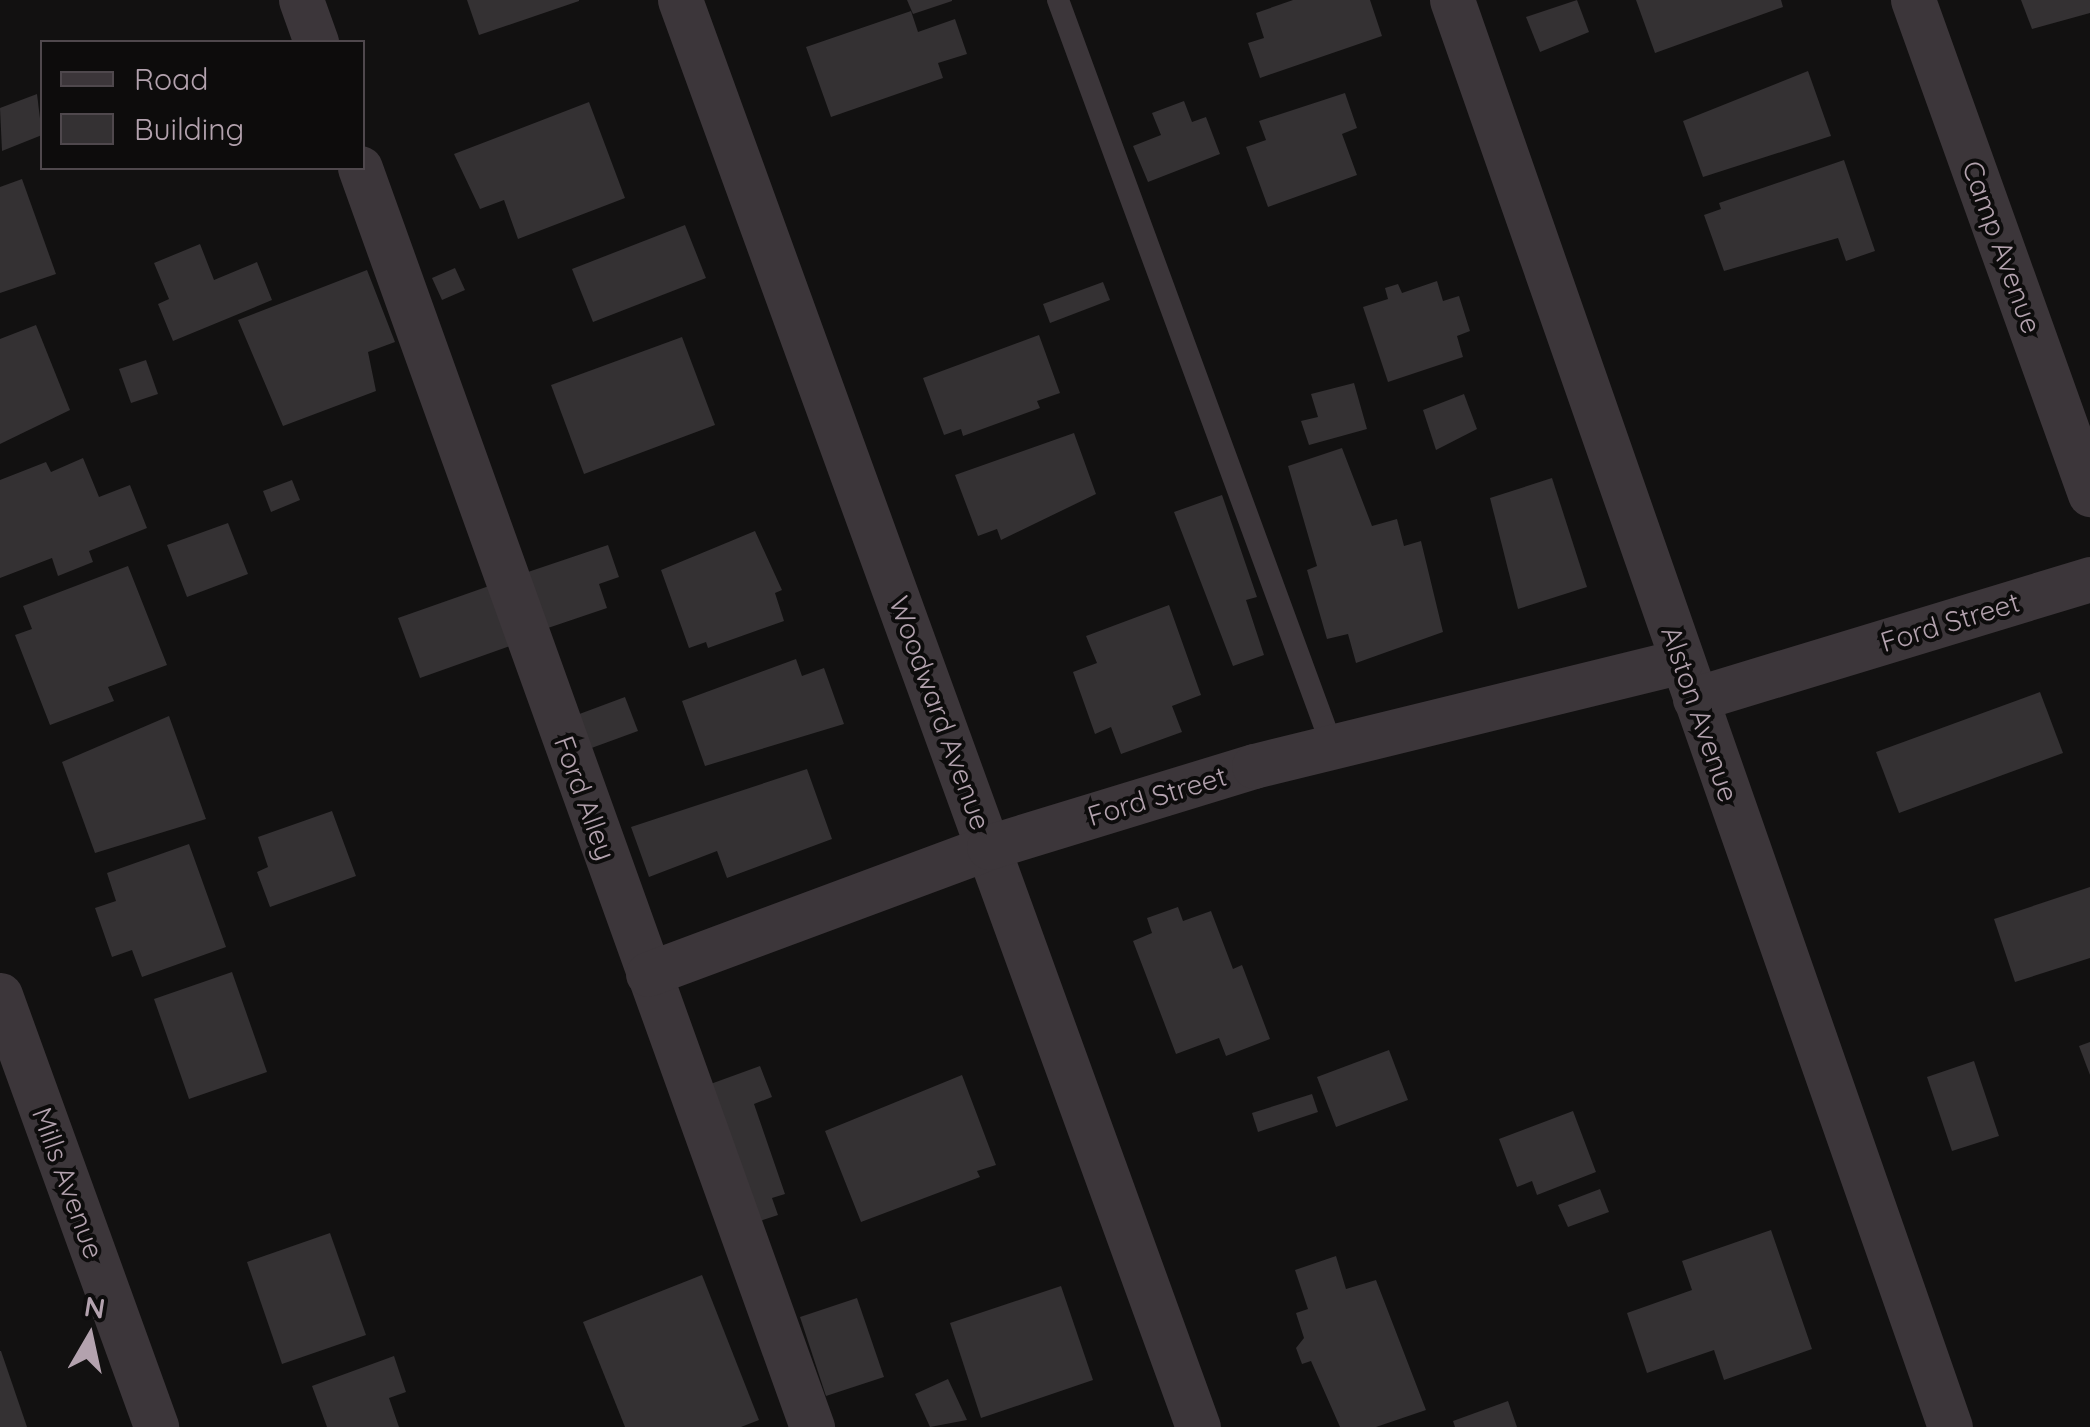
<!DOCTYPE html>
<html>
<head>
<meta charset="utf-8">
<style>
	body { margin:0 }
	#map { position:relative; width:2090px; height:1427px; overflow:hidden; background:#121111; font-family:Quicksand,sans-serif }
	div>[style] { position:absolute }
	.building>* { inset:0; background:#343133 }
	.lane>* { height:22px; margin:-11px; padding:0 11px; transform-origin:11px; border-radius:11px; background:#3c363a }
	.street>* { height:45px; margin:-22.5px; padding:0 22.5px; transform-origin:22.5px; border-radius:22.5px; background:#3c363a }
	span { translate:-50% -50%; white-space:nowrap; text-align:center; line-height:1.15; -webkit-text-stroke:8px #0d0c0c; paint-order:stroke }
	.street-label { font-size:28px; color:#b3a2ae }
	.legend { position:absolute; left:40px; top:40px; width:325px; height:130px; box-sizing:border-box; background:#0d0c0c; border:2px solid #4f484d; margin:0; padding:12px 18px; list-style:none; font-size:30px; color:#b3a2ae }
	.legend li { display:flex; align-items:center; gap:20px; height:50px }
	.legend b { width:50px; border:2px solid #4f484d }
	.north { position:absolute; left:40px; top:1287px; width:100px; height:100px; -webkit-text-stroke:8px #0d0c0c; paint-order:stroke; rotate:9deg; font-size:28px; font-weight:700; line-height:40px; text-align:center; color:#b3a2ae }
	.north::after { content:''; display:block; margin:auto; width:35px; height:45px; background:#b3a2ae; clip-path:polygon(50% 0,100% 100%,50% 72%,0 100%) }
</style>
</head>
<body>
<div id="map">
	<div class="building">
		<i style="clip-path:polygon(467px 0,579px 0,579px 1px,479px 35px)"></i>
		<i style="clip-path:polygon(907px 0,952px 0,952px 1px,913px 14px)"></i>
		<i style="clip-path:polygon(1293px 0,1370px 0,1382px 36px,1260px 78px,1248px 43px,1264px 38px,1256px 13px)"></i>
		<i style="clip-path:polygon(1577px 0,1589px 32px,1540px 52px,1526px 17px)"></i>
		<i style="clip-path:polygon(1636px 0,1781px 0,1783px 7px,1655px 53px)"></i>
		<i style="clip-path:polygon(2021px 0,2090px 0,2090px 13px,2032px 29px)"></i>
		<i style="clip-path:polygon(911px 11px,918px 32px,955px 19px,967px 54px,938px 63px,943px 78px,831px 117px,806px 47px)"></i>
		<i style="clip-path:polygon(1808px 71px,1831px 136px,1703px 177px,1683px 121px)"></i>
		<i style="clip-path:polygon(1345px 93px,1357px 128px,1342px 134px,1357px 175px,1268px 207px,1246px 147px,1266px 140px,1259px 121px)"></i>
		<i style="clip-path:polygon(37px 94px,42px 135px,2px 151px,0 108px)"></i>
		<i style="clip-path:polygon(1184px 101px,1192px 122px,1206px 117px,1220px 154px,1148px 182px,1133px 146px,1161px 135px,1152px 113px)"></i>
		<i style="clip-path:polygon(589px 102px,625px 198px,518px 239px,504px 200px,480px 209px,454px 154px)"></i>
		<i style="clip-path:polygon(1844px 160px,1875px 251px,1846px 261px,1838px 238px,1724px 271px,1704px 215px,1721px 209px,1719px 203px)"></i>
		<i style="clip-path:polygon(22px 179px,56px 274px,0 293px,0 187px)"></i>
		<i style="clip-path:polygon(685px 225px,706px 278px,593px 322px,572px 269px)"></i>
		<i style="clip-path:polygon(200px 244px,214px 280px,257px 262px,272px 300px,173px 341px,158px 304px,169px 299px,154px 263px)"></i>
		<i style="clip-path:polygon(455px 268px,465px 290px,442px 300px,432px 278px)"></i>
		<i style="clip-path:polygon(367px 270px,395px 342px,368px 352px,376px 391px,283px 426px,238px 320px)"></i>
		<i style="clip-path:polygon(1437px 281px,1443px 301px,1459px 296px,1470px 331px,1457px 336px,1463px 357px,1388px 382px,1363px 307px,1388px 299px,1385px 288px,1398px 284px,1402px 293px)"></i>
		<i style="clip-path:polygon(1103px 282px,1110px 300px,1050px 323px,1043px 304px)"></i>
		<i style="clip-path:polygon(36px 325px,70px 410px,0 444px,0 339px)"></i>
		<i style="clip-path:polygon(1039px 335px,1060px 393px,1037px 401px,1040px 408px,963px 436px,961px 429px,944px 435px,923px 378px)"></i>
		<i style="clip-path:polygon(682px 337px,715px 425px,584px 474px,551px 385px)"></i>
		<i style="clip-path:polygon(146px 360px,158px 394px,131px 403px,119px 369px)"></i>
		<i style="clip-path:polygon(1354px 383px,1367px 429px,1309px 445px,1301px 421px,1318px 417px,1311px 394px)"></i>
		<i style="clip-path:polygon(1464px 394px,1477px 429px,1436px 450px,1423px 410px)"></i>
		<i style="clip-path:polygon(1074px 433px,1096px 494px,1001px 540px,997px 529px,978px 536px,955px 475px)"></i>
		<i style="clip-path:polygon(1342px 448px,1372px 526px,1397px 519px,1404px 546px,1421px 541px,1443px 632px,1356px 663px,1348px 634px,1327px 639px,1307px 570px,1317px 566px,1288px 466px)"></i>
		<i style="clip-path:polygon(83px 458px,99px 497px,130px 485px,147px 528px,89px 551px,93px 562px,58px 576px,52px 558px,0 578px,0 480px,46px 462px,51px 472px)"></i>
		<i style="clip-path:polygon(1552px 478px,1587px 587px,1518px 609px,1490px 498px)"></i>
		<i style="clip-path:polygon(292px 480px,300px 500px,271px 512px,263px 491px)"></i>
		<i style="clip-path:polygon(1222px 495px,1257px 597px,1246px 600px,1264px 655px,1233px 666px,1174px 512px)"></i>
		<i style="clip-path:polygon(228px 523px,248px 574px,187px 597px,167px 545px)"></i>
		<i style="clip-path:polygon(755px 531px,782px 590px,775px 593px,784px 621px,708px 648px,706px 642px,689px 648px,661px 570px)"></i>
		<i style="clip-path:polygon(608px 545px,619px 577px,599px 584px,607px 608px,545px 629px,525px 573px)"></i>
		<i style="clip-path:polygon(128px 566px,167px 665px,108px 687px,114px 701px,50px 725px,15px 635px,32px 629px,23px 606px)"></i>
		<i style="clip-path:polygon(489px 586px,510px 646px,420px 678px,398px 618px)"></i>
		<i style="clip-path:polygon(1169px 605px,1201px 695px,1172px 706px,1182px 732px,1121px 754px,1111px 727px,1095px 734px,1073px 672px,1097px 663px,1086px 636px)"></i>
		<i style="clip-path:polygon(796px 659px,802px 676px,824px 668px,844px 724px,705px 766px,682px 701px)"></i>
		<i style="clip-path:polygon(2040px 692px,2063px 753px,1899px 813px,1876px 752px)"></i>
		<i style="clip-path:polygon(625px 697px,638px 731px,586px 750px,574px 716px)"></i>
		<i style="clip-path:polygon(169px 716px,206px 819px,95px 853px,62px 762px)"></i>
		<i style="clip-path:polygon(807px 769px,832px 839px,727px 878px,717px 851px,649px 877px,631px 827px)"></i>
		<i style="clip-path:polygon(332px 811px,356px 876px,270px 907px,257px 872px,268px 867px,258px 837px)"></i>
		<i style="clip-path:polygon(189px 844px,226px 947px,142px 977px,132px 950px,112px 957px,95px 908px,116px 901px,107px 873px)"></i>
		<i style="clip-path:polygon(2090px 887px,2090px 958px,2015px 982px,1994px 919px)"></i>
		<i style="clip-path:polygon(1178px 907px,1183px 921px,1211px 911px,1233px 969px,1242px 965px,1270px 1039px,1226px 1056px,1219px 1038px,1176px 1054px,1133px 941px,1152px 933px,1147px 918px)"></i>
		<i style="clip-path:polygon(232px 972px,267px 1072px,189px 1099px,154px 999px)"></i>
		<i style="clip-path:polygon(2090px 1042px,2090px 1075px,2079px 1046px)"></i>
		<i style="clip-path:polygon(1389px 1050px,1408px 1100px,1336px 1127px,1317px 1077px)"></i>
		<i style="clip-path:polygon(1974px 1061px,1999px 1136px,1952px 1151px,1927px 1077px)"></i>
		<i style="clip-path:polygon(760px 1066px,772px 1097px,754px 1104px,785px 1194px,772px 1198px,778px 1215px,757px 1222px,705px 1086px)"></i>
		<i style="clip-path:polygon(962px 1075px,996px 1165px,977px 1171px,980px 1177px,861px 1222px,825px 1131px)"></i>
		<i style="clip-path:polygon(1312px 1094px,1318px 1112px,1258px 1132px,1252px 1113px)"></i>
		<i style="clip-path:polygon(1573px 1111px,1596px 1172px,1537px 1195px,1532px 1181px,1517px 1187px,1499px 1139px)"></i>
		<i style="clip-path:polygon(1600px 1189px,1609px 1212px,1568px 1227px,1558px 1205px)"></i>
		<i style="clip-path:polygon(1771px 1230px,1812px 1349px,1724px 1380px,1714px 1350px,1647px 1373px,1627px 1313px,1692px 1290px,1682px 1261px)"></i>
		<i style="clip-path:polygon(330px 1233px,366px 1335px,282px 1364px,247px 1262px)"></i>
		<i style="clip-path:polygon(1336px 1256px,1346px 1289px,1376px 1280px,1426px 1410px,1376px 1427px,1340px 1427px,1311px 1361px,1302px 1364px,1296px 1348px,1304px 1338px,1296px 1313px,1308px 1309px,1295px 1270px)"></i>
		<i style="clip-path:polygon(702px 1275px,759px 1420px,741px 1427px,625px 1427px,583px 1322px)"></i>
		<i style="clip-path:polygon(1061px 1286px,1093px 1380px,981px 1418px,950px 1323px)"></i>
		<i style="clip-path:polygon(857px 1298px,884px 1377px,826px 1396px,800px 1317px)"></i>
		<i style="clip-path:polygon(0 1351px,1px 1351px,27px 1427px,0 1427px)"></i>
		<i style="clip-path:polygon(394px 1356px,406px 1392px,389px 1398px,399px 1427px,327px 1427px,312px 1386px)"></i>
		<i style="clip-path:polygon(948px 1379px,967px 1420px,930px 1427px,915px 1394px)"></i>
		<i style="clip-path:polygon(1508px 1401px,1517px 1427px,1455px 1427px,1453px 1421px)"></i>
	</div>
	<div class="lane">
		<i style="left:1058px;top:0;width:795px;rotate:69.83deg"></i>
	</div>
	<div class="street">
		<i style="left:301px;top:0;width:45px;rotate:70.3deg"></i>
		<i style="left:680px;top:0;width:1518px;rotate:70.05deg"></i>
		<i style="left:1452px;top:0;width:1511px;rotate:70.76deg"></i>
		<i style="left:1913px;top:0;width:525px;rotate:70.29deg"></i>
		<i style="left:360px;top:168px;width:1338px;rotate:70.25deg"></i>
		<i style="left:1695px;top:699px;width:413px;rotate:-16.9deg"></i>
		<i style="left:648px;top:974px;width:364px;rotate:-20.4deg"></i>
		<i style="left:989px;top:847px;width:277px;rotate:-17deg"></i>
		<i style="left:1254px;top:766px;width:439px;rotate:-13.8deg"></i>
		<i style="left:0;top:995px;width:459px;rotate:70.1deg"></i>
	</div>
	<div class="street-label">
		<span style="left:2002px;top:247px;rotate:70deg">Camp Avenue</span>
		<span style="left:1950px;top:622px;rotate:-17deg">Ford Street</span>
		<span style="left:940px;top:713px;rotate:70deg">Woodward Avenue</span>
		<span style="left:1700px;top:714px;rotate:71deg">Alston Avenue</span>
		<span style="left:1157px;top:796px;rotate:-17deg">Ford Street</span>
		<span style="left:585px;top:798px;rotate:70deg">Ford Alley</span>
		<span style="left:68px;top:1183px;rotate:70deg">Mills Avenue</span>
	</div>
	<ul class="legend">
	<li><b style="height:12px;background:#3c363a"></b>Road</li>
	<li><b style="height:28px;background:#343133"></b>Building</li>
	</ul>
	<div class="north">N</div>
</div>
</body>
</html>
